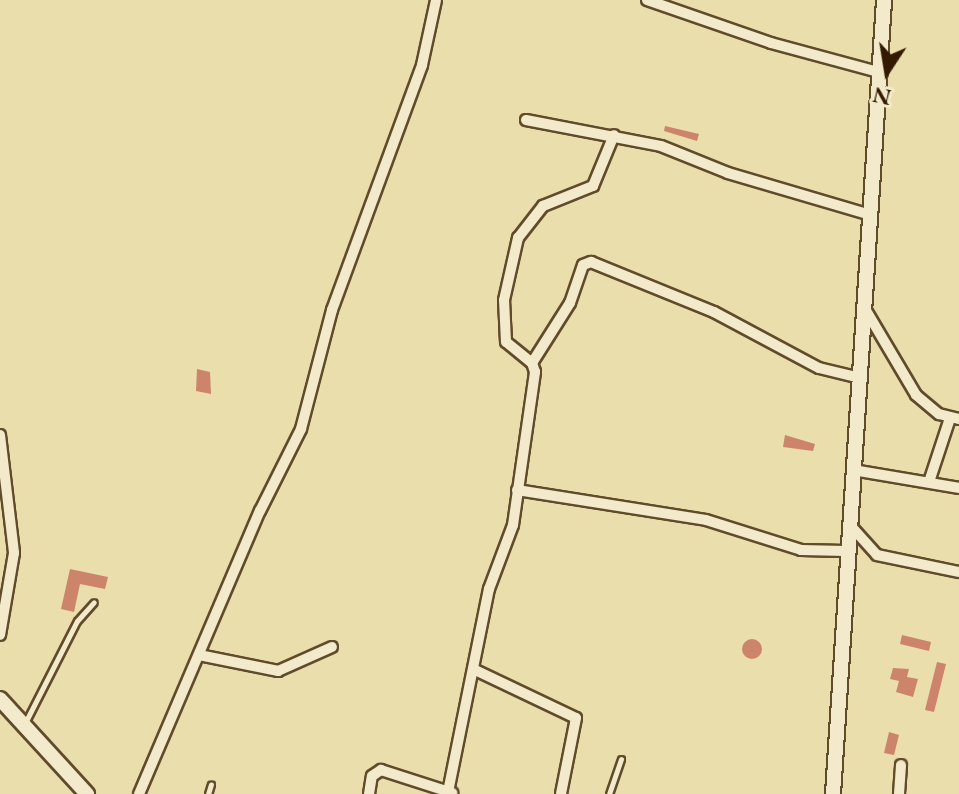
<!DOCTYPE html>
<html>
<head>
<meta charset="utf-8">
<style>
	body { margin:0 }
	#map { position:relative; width:959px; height:794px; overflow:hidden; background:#ebdead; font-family:"EB Garamond",serif }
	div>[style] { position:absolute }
	.building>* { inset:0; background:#cc856a }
	.round { border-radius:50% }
	.roads { filter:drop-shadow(2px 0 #604b2b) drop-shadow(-2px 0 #604b2b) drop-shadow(0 2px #604b2b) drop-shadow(0 -2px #604b2b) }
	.service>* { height:5px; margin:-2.5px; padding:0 2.5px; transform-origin:2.5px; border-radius:2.5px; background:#f2eaca }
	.minor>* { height:10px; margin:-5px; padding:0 5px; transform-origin:5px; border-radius:5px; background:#f2eaca }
	.secondary>* { height:14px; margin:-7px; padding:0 7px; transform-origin:7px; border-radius:7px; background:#f2eaca }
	span { translate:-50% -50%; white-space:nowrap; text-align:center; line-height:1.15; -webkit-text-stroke:8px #f2eaca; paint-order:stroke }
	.north { position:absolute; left:847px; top:32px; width:80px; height:80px; -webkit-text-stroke:6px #f2eaca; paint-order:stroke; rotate:192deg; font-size:22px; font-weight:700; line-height:32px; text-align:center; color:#321a00 }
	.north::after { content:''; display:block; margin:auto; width:28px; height:36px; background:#321a00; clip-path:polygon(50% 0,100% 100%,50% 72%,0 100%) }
</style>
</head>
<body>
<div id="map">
	<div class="building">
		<i style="clip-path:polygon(665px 126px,699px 134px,697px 141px,664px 131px)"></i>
		<i style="clip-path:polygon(197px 369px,210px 372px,211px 394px,196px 391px)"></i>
		<i style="clip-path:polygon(785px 435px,815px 444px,813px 451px,783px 447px)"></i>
		<i style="clip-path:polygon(70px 569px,108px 577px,105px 589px,80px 584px,74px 612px,61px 609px)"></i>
		<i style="clip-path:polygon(902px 635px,931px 642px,929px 651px,900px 644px)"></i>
		<i class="round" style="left:742px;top:639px;width:20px;height:20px"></i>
		<i style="clip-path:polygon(937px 662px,946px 664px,934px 712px,925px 710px)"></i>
		<i style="clip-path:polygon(893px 668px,909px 669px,907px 677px,918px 679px,913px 697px,896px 692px,899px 681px,890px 679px)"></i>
		<i style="clip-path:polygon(889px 732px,899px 735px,894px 755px,884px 753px)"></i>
	</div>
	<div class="roads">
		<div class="service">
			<i style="left:25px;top:723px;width:114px;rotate:-63deg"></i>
			<i style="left:77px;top:621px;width:25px;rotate:-48deg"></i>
			<i style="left:208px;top:794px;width:10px;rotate:-73deg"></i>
			<i style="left:609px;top:794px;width:37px;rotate:-71deg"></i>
		</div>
		<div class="minor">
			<i style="left:647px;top:0;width:131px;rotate:19.1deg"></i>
			<i style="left:771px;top:43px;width:115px;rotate:15.1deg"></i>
			<i style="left:526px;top:120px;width:137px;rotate:10.9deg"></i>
			<i style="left:661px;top:146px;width:72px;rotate:21.9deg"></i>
			<i style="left:728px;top:173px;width:149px;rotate:16.4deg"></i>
			<i style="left:864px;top:307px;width:102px;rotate:59.4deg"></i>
			<i style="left:916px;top:395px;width:30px;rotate:40deg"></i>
			<i style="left:939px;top:414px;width:21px;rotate:14deg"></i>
			<i style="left:532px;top:363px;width:71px;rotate:-57.7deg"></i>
			<i style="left:570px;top:303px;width:40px;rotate:-71.1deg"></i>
			<i style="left:583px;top:265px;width:9px;rotate:-21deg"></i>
			<i style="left:591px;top:262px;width:133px;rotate:22.1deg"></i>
			<i style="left:714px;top:312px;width:119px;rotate:28.1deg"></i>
			<i style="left:819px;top:368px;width:42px;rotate:13.7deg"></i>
			<i style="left:0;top:435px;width:119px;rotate:83.2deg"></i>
			<i style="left:14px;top:553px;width:83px;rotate:99.7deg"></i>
			<i style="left:853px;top:470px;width:108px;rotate:9.6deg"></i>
			<i style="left:929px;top:482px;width:67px;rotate:-71.8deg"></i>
			<i style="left:517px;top:490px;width:191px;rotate:9deg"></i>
			<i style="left:706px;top:520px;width:100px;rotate:17.5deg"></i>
			<i style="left:801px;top:550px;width:45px;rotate:1.3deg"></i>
			<i style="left:850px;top:525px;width:40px;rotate:48deg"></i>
			<i style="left:877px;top:555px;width:84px;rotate:11.7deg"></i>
			<i style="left:199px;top:655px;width:81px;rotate:11.4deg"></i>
			<i style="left:278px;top:671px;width:59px;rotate:-24deg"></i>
			<i style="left:473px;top:669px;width:114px;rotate:25.4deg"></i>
			<i style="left:576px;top:718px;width:77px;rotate:101.2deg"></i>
			<i style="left:448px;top:792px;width:207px;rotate:-78.6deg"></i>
			<i style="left:489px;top:589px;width:68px;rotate:-69.4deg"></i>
			<i style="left:513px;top:525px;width:155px;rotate:-81.8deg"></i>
			<i style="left:535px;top:372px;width:9px;rotate:-108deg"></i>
			<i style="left:532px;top:363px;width:33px;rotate:-141deg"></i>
			<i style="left:506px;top:342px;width:42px;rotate:-92.7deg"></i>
			<i style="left:504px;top:300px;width:64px;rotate:-77.3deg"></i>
			<i style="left:518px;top:238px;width:41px;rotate:-52deg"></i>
			<i style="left:543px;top:206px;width:54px;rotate:-21.8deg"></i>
			<i style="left:593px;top:186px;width:55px;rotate:-67.6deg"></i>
			<i style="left:139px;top:794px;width:308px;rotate:-66.9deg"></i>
			<i style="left:260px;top:511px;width:92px;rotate:-63.4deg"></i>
			<i style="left:301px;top:429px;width:123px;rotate:-75.4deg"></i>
			<i style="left:332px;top:310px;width:261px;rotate:-69.8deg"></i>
			<i style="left:422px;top:65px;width:66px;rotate:-77.8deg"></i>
			<i style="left:369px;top:794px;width:18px;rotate:-81deg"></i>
			<i style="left:372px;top:776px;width:11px;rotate:-34deg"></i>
			<i style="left:381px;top:770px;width:75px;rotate:17.9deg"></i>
			<i style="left:899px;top:794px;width:29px;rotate:-86deg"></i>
		</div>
		<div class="secondary">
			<i style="left:0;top:699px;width:129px;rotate:47.5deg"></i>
			<i style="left:833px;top:794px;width:796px;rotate:-86.32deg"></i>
		</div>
	</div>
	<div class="north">N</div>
</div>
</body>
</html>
